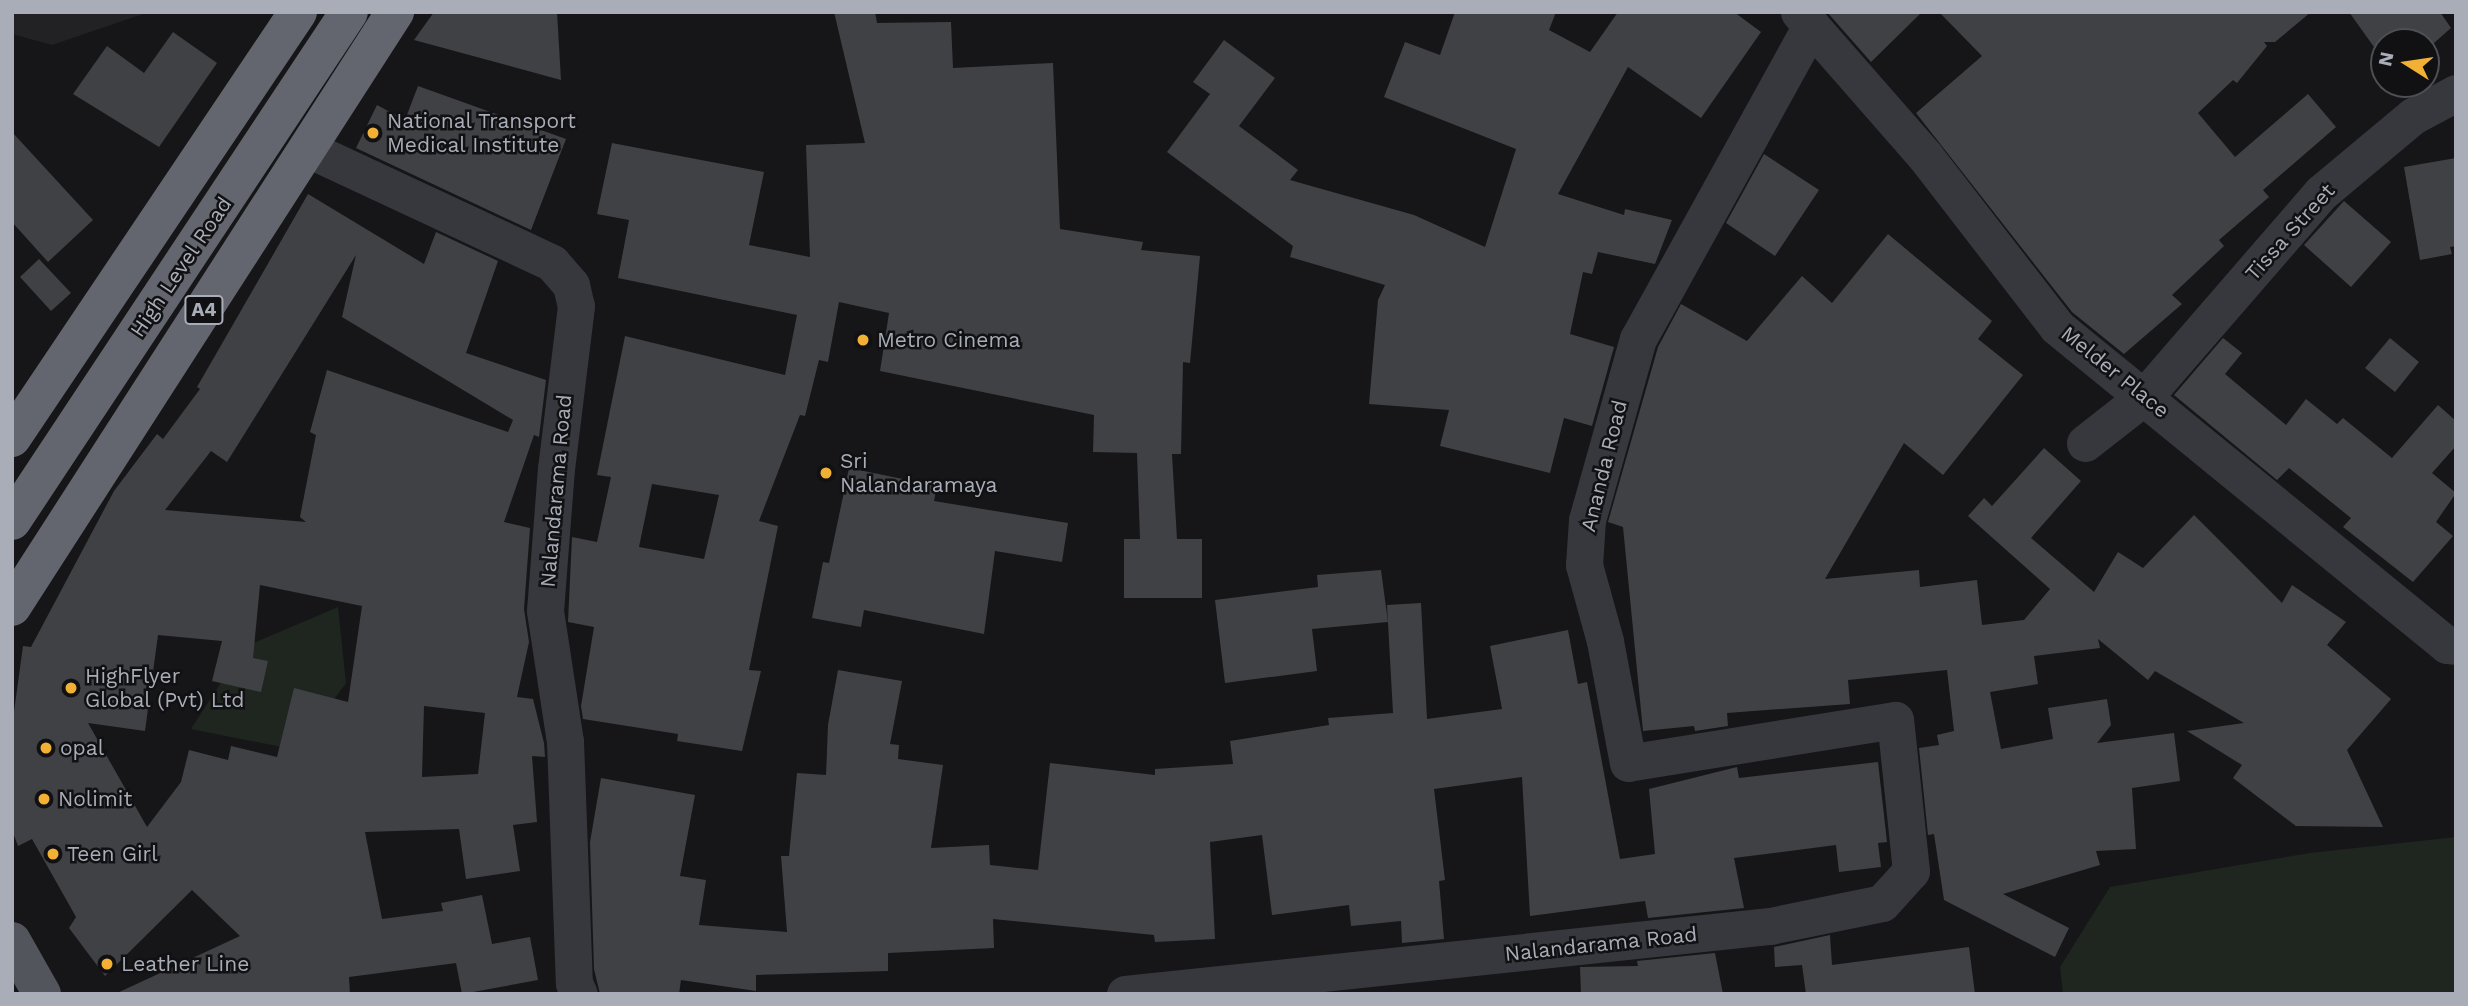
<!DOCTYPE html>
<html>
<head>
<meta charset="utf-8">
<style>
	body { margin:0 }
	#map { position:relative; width:2468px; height:1006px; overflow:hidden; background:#161618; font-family:"Work Sans",sans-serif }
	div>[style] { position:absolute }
	.built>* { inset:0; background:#222225 }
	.green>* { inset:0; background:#1e261f }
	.building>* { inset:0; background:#404145 }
	.street>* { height:37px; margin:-18.5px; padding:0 18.5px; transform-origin:18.5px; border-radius:18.5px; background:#37383d }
	.primary>* { height:38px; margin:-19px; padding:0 19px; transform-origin:19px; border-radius:19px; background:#53555c }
	.highway>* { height:38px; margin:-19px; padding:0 19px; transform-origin:19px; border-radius:19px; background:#63666e }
	.dots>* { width:19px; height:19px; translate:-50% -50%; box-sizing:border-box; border:4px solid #111113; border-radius:50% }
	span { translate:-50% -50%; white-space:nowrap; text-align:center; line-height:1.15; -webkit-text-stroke:5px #111113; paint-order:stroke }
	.shield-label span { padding:2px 5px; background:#111113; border:2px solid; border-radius:5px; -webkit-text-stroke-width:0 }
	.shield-label { font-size:19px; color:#a8adb8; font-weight:700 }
	.poi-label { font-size:21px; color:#a8adb8 }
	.left { translate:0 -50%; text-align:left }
	.street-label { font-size:21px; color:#a8adb8 }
	.frame { position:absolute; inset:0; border:14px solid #a8adb8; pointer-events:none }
	.north { position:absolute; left:2370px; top:28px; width:70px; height:70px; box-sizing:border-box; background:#111113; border:2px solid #4d4f55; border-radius:50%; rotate:282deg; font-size:19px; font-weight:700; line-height:28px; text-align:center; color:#a8adb8 }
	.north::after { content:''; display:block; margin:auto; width:24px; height:32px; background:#f2b134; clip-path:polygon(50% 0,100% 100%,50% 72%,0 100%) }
</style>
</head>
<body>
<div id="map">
	<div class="built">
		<i style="clip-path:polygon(12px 12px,149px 12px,52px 45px,12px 34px)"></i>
	</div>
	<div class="green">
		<i style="clip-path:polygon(338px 607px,346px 683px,297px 750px,191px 729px,244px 647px)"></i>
		<i style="clip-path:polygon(2456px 837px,2456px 994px,2063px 994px,2060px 967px,2110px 887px,2310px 853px)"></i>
	</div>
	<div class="building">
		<i style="clip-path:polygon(434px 12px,557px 12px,561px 80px,414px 40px)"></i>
		<i style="clip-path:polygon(evenodd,834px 12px,875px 12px,877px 23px,951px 22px,953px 68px,1053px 63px,1060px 229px,1143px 242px,1141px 250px,1200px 256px,1190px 363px,1183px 362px,1181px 454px,1172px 454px,1177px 539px,1202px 539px,1202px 598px,1124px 598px,1124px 539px,1140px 539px,1137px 453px,1093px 452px,1094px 415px,880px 371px,889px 313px,839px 302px,828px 362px,819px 360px,805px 416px,800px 415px,759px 521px,778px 526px,749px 670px,761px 671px,742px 751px,677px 741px,678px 734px,583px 719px,581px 706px,594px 627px,568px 622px,572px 537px,597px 542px,611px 477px,597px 475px,625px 336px,785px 375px,797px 315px,618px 278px,629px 220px,597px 214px,612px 143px,764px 172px,749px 245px,810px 257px,806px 145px,865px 143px,834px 12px,652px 484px,719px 495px,704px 559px,639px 547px,652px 484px)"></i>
		<i style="clip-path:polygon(1455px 12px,1556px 12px,1549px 30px,1590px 52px,1618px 12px,1734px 12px,1761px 32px,1701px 118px,1628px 67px,1558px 194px,1624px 215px,1625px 209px,1672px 220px,1655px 264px,1598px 252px,1592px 274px,1583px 272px,1570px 334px,1614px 347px,1592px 426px,1564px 418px,1550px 473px,1440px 446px,1449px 410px,1369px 404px,1378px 300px,1385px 285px,1290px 257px,1293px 246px,1167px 152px,1210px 94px,1193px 82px,1224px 40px,1275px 78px,1239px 126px,1298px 170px,1290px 180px,1414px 215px,1485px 247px,1516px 149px,1384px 97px,1405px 42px,1440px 55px)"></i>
		<i style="clip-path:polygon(1827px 12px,1922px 12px,1871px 62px)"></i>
		<i style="clip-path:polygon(1939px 12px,2311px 12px,2275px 42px,2264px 42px,2267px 46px,2237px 83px,2233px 80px,2198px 113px,2235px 157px,2308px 94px,2336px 127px,2263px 190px,2269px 197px,2219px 240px,2224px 246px,2172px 295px,2182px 304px,2124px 354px,2072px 312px,1916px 113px,1982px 56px)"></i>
		<i style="clip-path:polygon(2349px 12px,2440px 12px,2451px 28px,2426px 50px,2426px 42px,2384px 42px,2384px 61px)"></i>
		<i style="clip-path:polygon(173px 32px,217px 63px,159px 147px,73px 94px,107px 46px,144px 73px)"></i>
		<i style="clip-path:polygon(418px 86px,566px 139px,531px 230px,356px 148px,377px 105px,405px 120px)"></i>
		<i style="clip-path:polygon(12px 132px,93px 220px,48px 262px,12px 222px)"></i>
		<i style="clip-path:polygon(1764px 154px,1819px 190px,1775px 256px,1726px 223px)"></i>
		<i style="clip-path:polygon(2456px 158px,2456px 246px,2450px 247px,2452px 254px,2420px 260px,2404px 167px)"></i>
		<i style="clip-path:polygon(evenodd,308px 194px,424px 264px,436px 232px,498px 261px,466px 353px,546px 380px,539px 437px,534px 435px,504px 522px,530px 528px,524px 609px,529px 642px,517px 697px,533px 699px,544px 743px,545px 757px,532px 756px,537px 822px,513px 825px,520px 871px,466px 879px,459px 829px,365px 832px,382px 919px,443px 911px,441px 903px,482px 895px,492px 944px,530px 937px,538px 980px,462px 994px,456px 963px,349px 977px,350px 994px,115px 994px,240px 936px,192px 890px,105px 976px,69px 928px,76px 917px,32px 839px,18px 846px,12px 830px,12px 726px,23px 646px,31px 647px,114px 491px,157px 434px,163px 439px,200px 389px,197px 387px,308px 194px,356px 255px,342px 317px,513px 420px,508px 432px,327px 370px,310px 432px,316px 435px,300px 517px,306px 522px,165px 510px,211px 451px,227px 462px,356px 255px,308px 194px,260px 585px,362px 606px,348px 702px,294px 688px,277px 757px,231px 746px,228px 760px,189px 750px,181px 782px,147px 827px,88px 723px,145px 731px,158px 635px,222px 641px,212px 681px,261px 692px,268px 661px,253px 658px,260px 585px,308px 194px,424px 706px,485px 713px,478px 774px,422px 777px,424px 706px)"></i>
		<i style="clip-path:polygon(2344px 201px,2391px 242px,2351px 287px,2304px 245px)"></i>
		<i style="clip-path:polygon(1888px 234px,1992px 321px,1978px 339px,2023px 375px,1943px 475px,1904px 443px,1825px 579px,1919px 570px,1920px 587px,1977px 580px,1982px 625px,2024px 620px,2050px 589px,1968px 516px,1984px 498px,1992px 506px,2044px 448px,2081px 481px,2031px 538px,2094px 592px,2118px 552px,2143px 568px,2194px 515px,2282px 603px,2292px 585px,2346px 622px,2327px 645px,2391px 699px,2347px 750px,2383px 827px,2296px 826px,2233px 778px,2242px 765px,2187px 731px,2244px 723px,2155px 671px,2148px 680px,2098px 639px,2100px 648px,2034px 656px,2038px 684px,1990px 692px,2001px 749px,2053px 739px,2048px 708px,2107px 699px,2111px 725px,2097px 743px,2174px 733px,2180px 781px,2132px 788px,2136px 849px,2096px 851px,2100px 865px,2003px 894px,2069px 928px,2055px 957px,1944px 900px,1934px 834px,1928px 835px,1919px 748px,1939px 745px,1937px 735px,1954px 731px,1947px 670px,1848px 680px,1850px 704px,1727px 713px,1728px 726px,1695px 731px,1694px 726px,1643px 731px,1623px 527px,1608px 522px,1658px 347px,1681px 304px,1747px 341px,1802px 276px,1832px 303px)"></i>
		<i style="clip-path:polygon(39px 259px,71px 293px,51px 311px,20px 277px)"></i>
		<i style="clip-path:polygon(2223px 338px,2242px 353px,2225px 374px,2286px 425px,2306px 399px,2337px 424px,2343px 418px,2392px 458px,2438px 405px,2456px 421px,2456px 446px,2432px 473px,2456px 493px,2436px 522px,2453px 536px,2413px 582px,2343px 527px,2351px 518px,2289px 468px,2277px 480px,2174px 395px)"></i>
		<i style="clip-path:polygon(2390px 338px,2419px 362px,2395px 392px,2365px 368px)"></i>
		<i style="clip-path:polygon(849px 468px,937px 486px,934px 501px,1068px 523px,1062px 562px,995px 551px,984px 634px,864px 610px,861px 627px,812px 618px,823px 562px,829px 563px)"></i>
		<i style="clip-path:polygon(1381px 570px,1388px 622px,1312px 629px,1317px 671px,1225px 683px,1215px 600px,1318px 587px,1317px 575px)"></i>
		<i style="clip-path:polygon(1421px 603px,1427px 719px,1502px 709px,1490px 646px,1568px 630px,1578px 684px,1587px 682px,1620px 859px,1655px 854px,1649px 789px,1737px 767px,1739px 778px,1878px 762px,1887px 842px,1878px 843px,1881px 867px,1839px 872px,1836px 845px,1734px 858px,1744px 908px,1648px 918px,1645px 901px,1530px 916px,1522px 777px,1434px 789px,1445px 880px,1439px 881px,1444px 939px,1402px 943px,1401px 921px,1351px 926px,1349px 905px,1272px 915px,1262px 835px,1210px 842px,1215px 939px,1155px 942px,1154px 935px,993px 919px,994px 948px,888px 953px,888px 971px,756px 975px,756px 991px,681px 980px,679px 994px,600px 994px,594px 969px,590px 842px,601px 778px,695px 795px,680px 876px,706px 880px,699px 925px,787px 932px,781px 856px,789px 856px,797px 773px,826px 775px,828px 725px,838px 670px,902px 681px,890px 744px,899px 745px,898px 759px,943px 765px,931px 848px,989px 845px,990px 865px,1038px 870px,1050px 763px,1155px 775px,1155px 769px,1233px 764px,1230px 741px,1329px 725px,1328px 718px,1393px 713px,1387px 605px)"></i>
		<i style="clip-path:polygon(1830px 935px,1832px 965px,1969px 947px,1975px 994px,1806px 994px,1802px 965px,1775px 967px,1774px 947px)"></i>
		<i style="clip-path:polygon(1715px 953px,1723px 994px,1581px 994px,1580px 967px,1638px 966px,1637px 961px)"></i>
	</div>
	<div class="street">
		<i style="left:1799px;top:12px;width:191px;rotate:48.8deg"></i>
		<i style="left:1925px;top:156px;width:216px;rotate:52.3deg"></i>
		<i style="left:2057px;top:327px;width:503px;rotate:39.19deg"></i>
		<i style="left:2447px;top:645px;width:9px;rotate:6deg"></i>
		<i style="left:308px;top:149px;width:269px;rotate:25deg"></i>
		<i style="left:552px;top:263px;width:29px;rotate:49deg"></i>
		<i style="left:571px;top:285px;width:22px;rotate:77deg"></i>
		<i style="left:576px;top:306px;width:163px;rotate:97deg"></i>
		<i style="left:556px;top:468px;width:143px;rotate:94.4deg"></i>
		<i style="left:545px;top:611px;width:132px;rotate:81.3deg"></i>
		<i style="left:565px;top:741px;width:242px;rotate:87.9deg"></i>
		<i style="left:574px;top:983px;width:12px;rotate:66deg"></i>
		<i style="left:2085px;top:443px;width:76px;rotate:-38.1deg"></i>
		<i style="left:2145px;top:396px;width:270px;rotate:-49.1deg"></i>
		<i style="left:2322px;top:192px;width:119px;rotate:-39.9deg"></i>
		<i style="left:2413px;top:116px;width:49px;rotate:-28.1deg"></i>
		<i style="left:1125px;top:994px;width:649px;rotate:-6.02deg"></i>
		<i style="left:1770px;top:926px;width:114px;rotate:-11.6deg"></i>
		<i style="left:1882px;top:903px;width:43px;rotate:-47.8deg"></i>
		<i style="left:1911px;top:871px;width:152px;rotate:-96deg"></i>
		<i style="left:1895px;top:720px;width:270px;rotate:170.9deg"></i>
		<i style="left:1628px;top:763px;width:124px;rotate:-100.7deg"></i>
		<i style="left:1605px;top:641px;width:79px;rotate:-105.4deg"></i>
		<i style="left:1584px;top:565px;width:45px;rotate:-86.2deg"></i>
		<i style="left:1587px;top:520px;width:188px;rotate:-74.3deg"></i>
		<i style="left:1638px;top:339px;width:358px;rotate:-61.1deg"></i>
	</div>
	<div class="primary">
		<i style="left:12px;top:941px;width:61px;rotate:60.5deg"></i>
	</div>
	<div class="highway">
		<i style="left:12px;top:438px;width:513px;rotate:-56.12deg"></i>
		<i style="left:12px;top:521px;width:610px;rotate:-56.49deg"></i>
		<i style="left:12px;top:607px;width:708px;rotate:-57.23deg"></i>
	</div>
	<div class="dots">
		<i style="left:373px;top:133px;background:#f2b134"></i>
		<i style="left:863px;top:340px;background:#f2b134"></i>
		<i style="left:826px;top:473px;background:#f2b134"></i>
		<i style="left:71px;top:688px;background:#f2b134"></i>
		<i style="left:46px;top:748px;background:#f2b134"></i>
		<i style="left:44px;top:799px;background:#f2b134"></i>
		<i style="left:53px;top:854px;background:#f2b134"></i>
		<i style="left:107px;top:964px;background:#f2b134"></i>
	</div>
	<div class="shield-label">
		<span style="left:204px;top:310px">A4</span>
	</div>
	<div class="poi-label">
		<span class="left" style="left:387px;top:133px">National Transport<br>Medical Institute</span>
		<span class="left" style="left:877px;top:340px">Metro Cinema</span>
		<span class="left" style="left:840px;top:473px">Sri<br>Nalandaramaya</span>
		<span class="left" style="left:85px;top:688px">HighFlyer<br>Global (Pvt) Ltd</span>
		<span class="left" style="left:60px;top:748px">opal</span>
		<span class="left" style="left:58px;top:799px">Nolimit</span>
		<span class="left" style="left:67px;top:854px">Teen Girl</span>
		<span class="left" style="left:121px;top:964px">Leather Line</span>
	</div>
	<div class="street-label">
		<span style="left:2290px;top:232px;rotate:-48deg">Tissa Street</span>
		<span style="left:181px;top:267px;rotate:-56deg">High Level Road</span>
		<span style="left:2115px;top:372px;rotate:39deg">Melder Place</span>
		<span style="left:1604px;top:466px;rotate:-76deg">Ananda Road</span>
		<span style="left:556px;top:491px;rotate:-85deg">Nalandarama Road</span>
		<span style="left:1601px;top:944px;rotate:-6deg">Nalandarama Road</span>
	</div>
	<div class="frame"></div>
	<div class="north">N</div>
</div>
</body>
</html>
